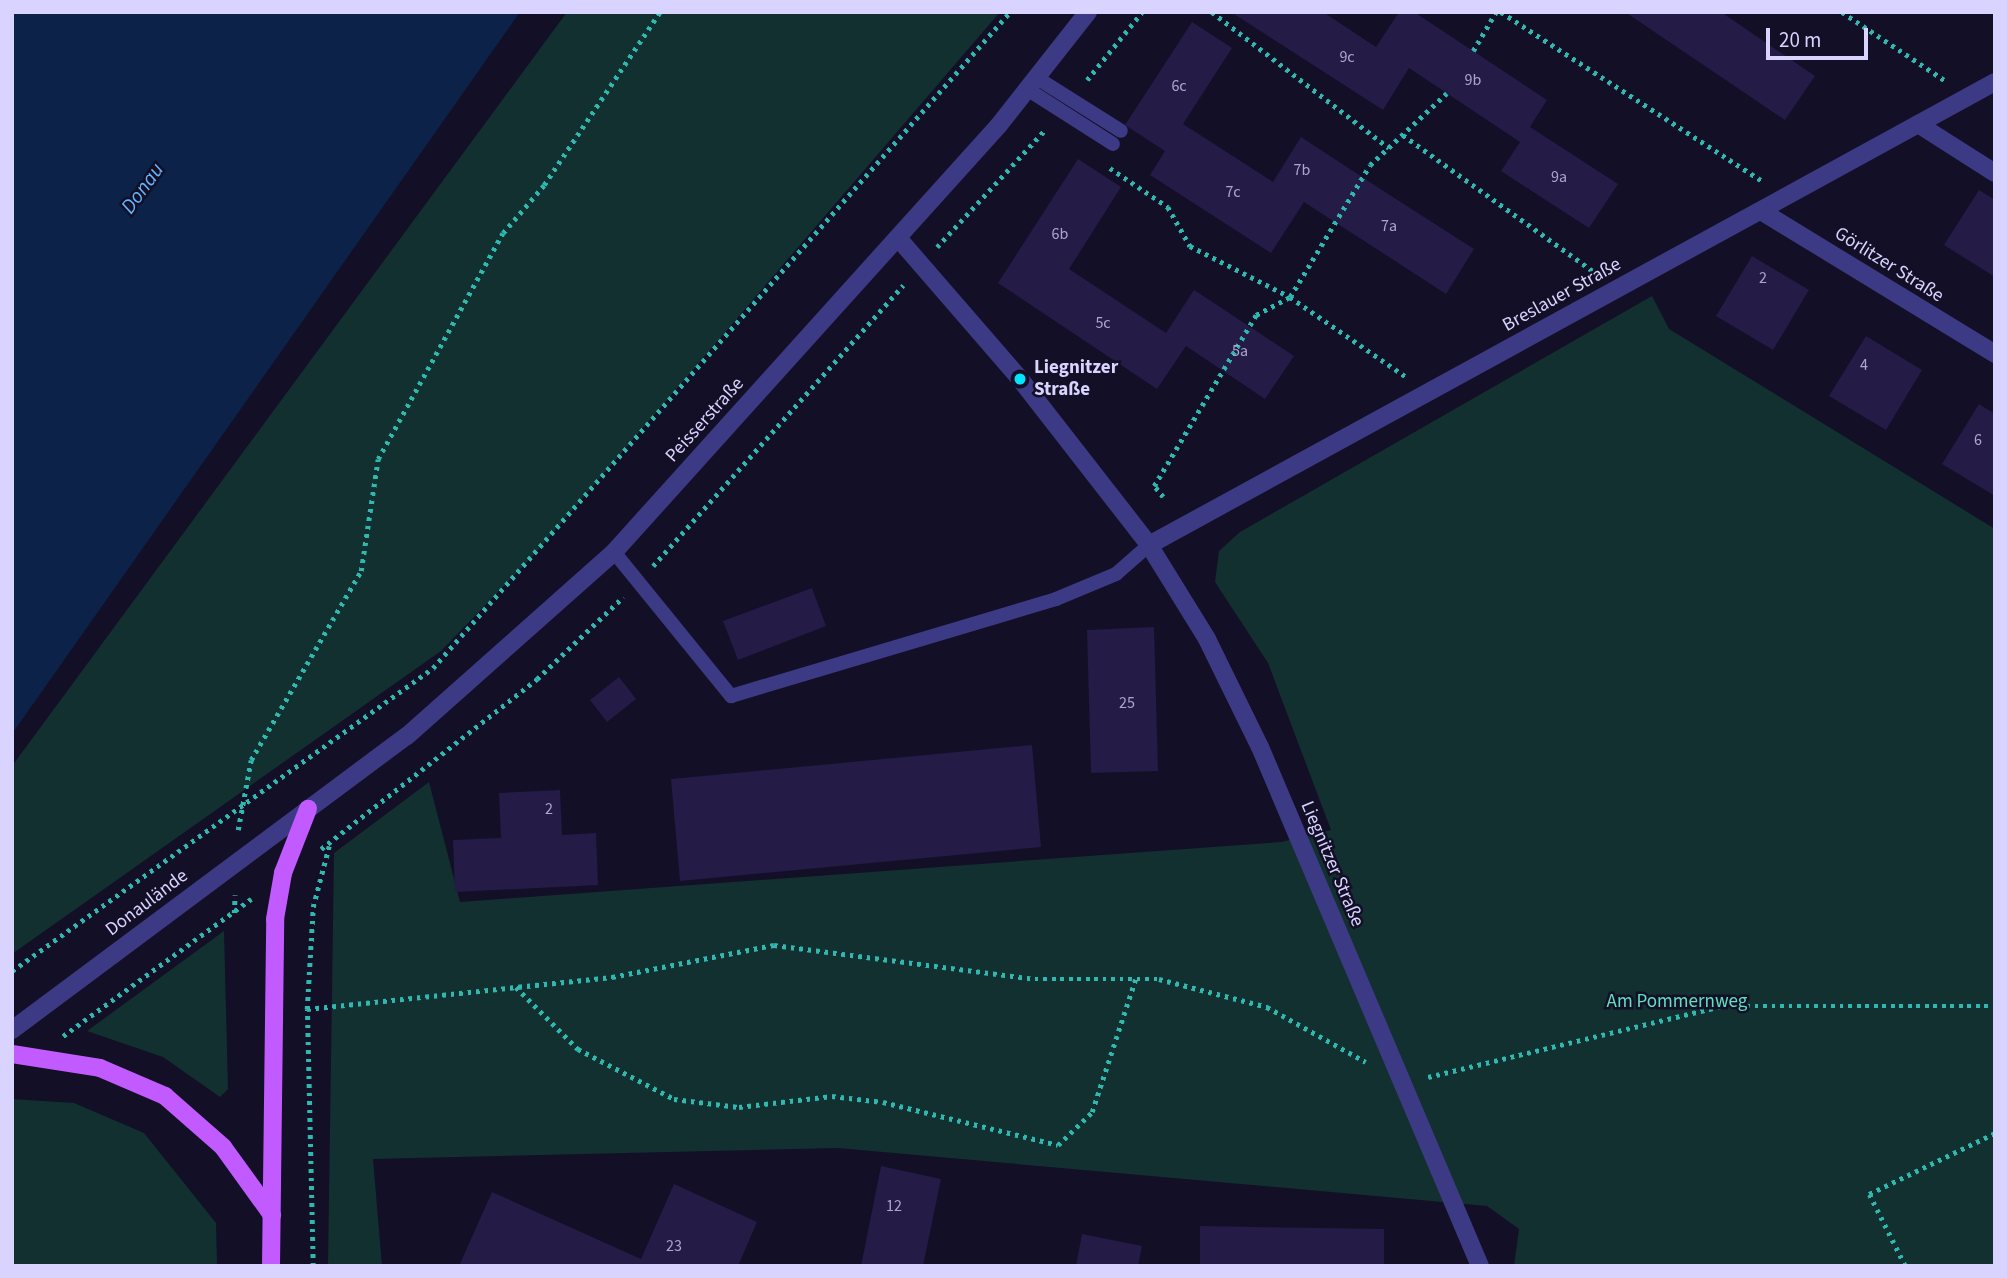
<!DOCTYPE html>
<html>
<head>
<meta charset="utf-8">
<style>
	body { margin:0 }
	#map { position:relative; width:2007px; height:1278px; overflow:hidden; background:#130f26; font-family:"Source Sans 3",sans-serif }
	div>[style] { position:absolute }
	.green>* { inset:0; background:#12302f }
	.water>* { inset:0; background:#0c2248 }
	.building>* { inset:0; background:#241b47 }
	.path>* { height:4.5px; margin-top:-2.25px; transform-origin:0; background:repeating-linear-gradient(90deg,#2fb8b0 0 3.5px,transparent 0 8.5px) }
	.service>* { height:14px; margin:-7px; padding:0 7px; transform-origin:7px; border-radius:7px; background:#3d3a85 }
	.minor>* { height:18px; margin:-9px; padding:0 9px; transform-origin:9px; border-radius:9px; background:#3d3a85 }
	.tertiary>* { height:18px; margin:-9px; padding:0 9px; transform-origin:9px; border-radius:9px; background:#3d3a85 }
	.primary>* { height:18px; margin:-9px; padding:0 9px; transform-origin:9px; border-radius:9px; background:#c25bff }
	.dots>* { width:19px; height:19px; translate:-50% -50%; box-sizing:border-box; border:4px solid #130f26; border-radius:50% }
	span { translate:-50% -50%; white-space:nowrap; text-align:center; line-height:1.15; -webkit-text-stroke:5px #130f26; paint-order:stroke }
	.number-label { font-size:16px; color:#aca6d1 }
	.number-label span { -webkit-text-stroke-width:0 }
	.street-label { font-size:19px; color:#d9d4ff }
	.poi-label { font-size:19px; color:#d9d4ff; font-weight:700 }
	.left { translate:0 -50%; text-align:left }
	.park-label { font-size:19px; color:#5fe0c0 }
	.water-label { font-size:21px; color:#62b6ff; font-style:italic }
	.frame { position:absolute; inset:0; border:14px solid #d9d4ff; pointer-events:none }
	.scale { position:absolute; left:1766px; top:28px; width:102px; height:32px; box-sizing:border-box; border:4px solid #d9d4ff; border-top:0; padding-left:9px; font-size:21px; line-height:24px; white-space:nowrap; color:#d9d4ff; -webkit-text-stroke:5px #130f26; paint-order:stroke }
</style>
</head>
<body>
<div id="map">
	<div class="green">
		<i style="clip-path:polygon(567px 12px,1000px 12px,533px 556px,441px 651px,12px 954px,12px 766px)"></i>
		<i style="clip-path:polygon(1652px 296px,1669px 329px,1995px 529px,1995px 1266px,1514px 1266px,1519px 1229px,1487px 1206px,838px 1148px,373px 1159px,382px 1266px,328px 1266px,334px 853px,429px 782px,460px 902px,1281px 842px,1331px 830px,1268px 663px,1215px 582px,1219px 551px,1240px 532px)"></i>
		<i style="clip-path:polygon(224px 931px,228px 1089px,220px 1097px,163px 1057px,87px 1031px)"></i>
		<i style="clip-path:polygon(12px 1099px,74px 1103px,144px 1133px,216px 1223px,217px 1266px,12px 1266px)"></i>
	</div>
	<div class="water">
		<i style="clip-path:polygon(12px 12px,520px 12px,12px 734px)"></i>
	</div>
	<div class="building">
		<i style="clip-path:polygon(1231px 12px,1323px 12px,1376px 47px,1399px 12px,1414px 12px,1547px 100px,1530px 127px,1618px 184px,1589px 228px,1501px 171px,1520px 142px,1409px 68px,1383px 110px)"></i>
		<i style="clip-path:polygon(1625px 12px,1721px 12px,1815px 76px,1785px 120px)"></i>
		<i style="clip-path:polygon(1192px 22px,1232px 48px,1183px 124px,1273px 182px,1301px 137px,1385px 192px,1474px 249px,1446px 294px,1304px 202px,1271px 253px,1150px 175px,1165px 151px,1125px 125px)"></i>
		<i style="clip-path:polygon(1078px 159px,1121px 187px,1069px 269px,1166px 333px,1194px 290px,1214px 303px,1294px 356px,1265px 399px,1186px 346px,1157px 389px,998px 283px)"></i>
		<i style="clip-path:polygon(1979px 190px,1995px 200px,1995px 277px,1944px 245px)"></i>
		<i style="clip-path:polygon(1752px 256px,1809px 290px,1773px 350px,1716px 316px)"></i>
		<i style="clip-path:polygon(1866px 336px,1922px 370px,1886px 430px,1829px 396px)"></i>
		<i style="clip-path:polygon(1979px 404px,1995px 414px,1995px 496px,1942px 464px)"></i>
		<i style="clip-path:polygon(812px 588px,826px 626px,738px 660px,723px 621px)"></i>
		<i style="clip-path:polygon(1154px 627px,1158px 771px,1091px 773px,1087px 630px)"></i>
		<i style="clip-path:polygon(619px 677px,636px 699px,607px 722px,590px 700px)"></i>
		<i style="clip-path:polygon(1032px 745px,1041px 847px,680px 881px,671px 779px)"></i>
		<i style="clip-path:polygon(560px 790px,562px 835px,596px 833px,598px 885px,455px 892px,453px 840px,501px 838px,499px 793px)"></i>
		<i style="clip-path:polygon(881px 1166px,941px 1179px,923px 1266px,861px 1266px)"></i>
		<i style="clip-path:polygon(674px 1184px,757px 1222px,738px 1266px,459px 1266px,492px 1192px,641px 1259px)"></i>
		<i style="clip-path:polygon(1200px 1226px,1384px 1229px,1384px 1266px,1200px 1266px)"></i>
		<i style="clip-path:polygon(1082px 1234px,1142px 1246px,1138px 1266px,1076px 1266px)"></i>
	</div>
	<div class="path">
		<i style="left:1212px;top:12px;width:223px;rotate:37.5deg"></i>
		<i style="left:1501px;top:12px;width:311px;rotate:32.9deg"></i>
		<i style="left:1842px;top:12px;width:125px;rotate:33.6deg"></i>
		<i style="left:1473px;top:51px;width:45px;rotate:-59.5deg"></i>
		<i style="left:1087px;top:80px;width:87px;rotate:-51deg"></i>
		<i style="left:1403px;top:135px;width:237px;rotate:35.6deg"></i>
		<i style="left:1110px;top:168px;width:70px;rotate:33.9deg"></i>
		<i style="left:1168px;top:207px;width:45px;rotate:60.6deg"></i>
		<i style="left:1190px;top:246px;width:112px;rotate:27deg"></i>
		<i style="left:1290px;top:297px;width:140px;rotate:34.5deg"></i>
		<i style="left:937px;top:247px;width:159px;rotate:-47.3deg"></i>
		<i style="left:1163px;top:497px;width:14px;rotate:-129deg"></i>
		<i style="left:1154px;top:486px;width:199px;rotate:-59.2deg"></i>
		<i style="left:1256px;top:315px;width:38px;rotate:-28deg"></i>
		<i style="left:1290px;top:297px;width:154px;rotate:-58.8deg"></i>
		<i style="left:1370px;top:165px;width:105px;rotate:-43.1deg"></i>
		<i style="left:653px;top:566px;width:376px;rotate:-48.3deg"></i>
		<i style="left:238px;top:830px;width:71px;rotate:-79.5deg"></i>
		<i style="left:251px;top:760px;width:219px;rotate:-59.8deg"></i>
		<i style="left:361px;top:571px;width:113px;rotate:-81.4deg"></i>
		<i style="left:378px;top:459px;width:258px;rotate:-61.1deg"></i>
		<i style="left:503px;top:233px;width:63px;rotate:-49.5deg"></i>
		<i style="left:544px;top:185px;width:208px;rotate:-56.2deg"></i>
		<i style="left:321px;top:849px;width:275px;rotate:-38.2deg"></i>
		<i style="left:537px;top:679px;width:119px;rotate:-43.6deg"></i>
		<i style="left:234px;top:913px;width:18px;rotate:-87deg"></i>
		<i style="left:12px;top:971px;width:519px;rotate:-35.74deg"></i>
		<i style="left:433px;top:668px;width:874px;rotate:-48.67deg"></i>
		<i style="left:516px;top:987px;width:88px;rotate:45deg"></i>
		<i style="left:578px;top:1049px;width:108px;rotate:27.5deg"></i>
		<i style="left:674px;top:1099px;width:65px;rotate:7deg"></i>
		<i style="left:739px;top:1107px;width:94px;rotate:-6.7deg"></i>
		<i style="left:832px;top:1096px;width:51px;rotate:6.7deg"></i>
		<i style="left:883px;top:1102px;width:180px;rotate:13.8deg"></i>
		<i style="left:1058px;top:1145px;width:47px;rotate:-44.1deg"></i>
		<i style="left:1092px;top:1112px;width:142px;rotate:-71.9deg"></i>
		<i style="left:307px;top:1009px;width:307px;rotate:-6deg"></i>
		<i style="left:612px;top:977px;width:165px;rotate:-11.2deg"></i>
		<i style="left:774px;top:945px;width:263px;rotate:7.4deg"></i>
		<i style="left:1035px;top:979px;width:124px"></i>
		<i style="left:1159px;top:979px;width:112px;rotate:14.5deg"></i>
		<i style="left:1267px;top:1007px;width:113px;rotate:29.1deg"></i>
		<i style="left:63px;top:1036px;width:233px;rotate:-36.1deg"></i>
		<i style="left:1428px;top:1077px;width:301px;rotate:-13.6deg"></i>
		<i style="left:1721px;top:1006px;width:274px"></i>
		<i style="left:313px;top:1266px;width:257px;rotate:-91.3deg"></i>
		<i style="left:307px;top:1009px;width:102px;rotate:-86.6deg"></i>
		<i style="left:313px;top:907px;width:63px;rotate:-75.3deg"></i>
		<i style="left:1905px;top:1266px;width:80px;rotate:-116.6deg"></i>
		<i style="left:1869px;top:1194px;width:140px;rotate:-25.8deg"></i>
	</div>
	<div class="service">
		<i style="left:1037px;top:78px;width:99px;rotate:32.2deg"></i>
		<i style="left:1027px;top:89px;width:102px;rotate:32.6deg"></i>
		<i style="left:614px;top:552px;width:186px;rotate:50.9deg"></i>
		<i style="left:731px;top:696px;width:339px;rotate:-16.6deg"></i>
		<i style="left:1056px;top:599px;width:65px;rotate:-22.6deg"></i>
		<i style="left:1116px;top:574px;width:44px;rotate:-41.3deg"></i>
	</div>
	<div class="minor">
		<i style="left:1918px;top:124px;width:91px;rotate:32.5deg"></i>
		<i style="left:1761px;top:211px;width:274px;rotate:31.4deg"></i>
		<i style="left:898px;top:238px;width:186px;rotate:49.1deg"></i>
		<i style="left:1020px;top:379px;width:210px;rotate:52.1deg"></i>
		<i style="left:1149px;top:545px;width:110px;rotate:58.3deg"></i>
		<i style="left:1207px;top:639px;width:120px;rotate:63.9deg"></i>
		<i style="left:1260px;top:747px;width:564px;rotate:67.03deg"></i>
		<i style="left:1149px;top:545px;width:964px;rotate:-28.69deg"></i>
	</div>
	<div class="tertiary">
		<i style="left:12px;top:1030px;width:492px;rotate:-36.7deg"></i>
		<i style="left:407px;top:736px;width:277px;rotate:-41.6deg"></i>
		<i style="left:614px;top:552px;width:575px;rotate:-47.96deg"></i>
		<i style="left:999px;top:125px;width:144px;rotate:-51.8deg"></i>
	</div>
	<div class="primary">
		<i style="left:12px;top:1054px;width:89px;rotate:9deg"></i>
		<i style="left:100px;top:1068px;width:71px;rotate:23.3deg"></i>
		<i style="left:165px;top:1096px;width:77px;rotate:41.3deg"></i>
		<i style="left:223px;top:1147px;width:84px;rotate:54.2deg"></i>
		<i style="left:271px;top:1266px;width:347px;rotate:-89.3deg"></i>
		<i style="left:275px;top:919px;width:47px;rotate:-80.1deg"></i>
		<i style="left:283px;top:873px;width:69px;rotate:-68.7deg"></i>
	</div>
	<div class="dots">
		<i style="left:1020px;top:379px;background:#00e5ff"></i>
	</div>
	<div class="number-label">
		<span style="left:1347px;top:57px">9c</span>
		<span style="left:1473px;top:80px">9b</span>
		<span style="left:1179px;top:86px">6c</span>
		<span style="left:1302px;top:170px">7b</span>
		<span style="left:1559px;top:177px">9a</span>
		<span style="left:1233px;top:192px">7c</span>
		<span style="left:1389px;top:226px">7a</span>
		<span style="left:1060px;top:234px">6b</span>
		<span style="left:1763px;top:278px">2</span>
		<span style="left:1103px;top:323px">5c</span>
		<span style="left:1240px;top:351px">5a</span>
		<span style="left:1864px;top:365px">4</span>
		<span style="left:1978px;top:440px">6</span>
		<span style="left:1127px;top:703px">25</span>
		<span style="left:549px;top:809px">2</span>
		<span style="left:894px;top:1206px">12</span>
		<span style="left:674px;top:1246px">23</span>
	</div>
	<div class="street-label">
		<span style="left:1889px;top:265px;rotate:32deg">Görlitzer Straße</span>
		<span style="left:1562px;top:295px;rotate:-29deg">Breslauer Straße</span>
		<span style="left:705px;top:420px;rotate:-48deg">Peisserstraße</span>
		<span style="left:1332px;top:864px;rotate:67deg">Liegnitzer Straße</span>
		<span style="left:147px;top:903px;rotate:-37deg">Donaulände</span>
	</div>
	<div class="poi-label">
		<span class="left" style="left:1034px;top:379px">Liegnitzer<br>Straße</span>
	</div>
	<div class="park-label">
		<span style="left:1677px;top:1002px">Am Pommernweg</span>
	</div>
	<div class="water-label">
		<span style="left:142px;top:188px;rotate:-54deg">Donau</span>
	</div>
	<div class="frame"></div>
	<div class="scale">20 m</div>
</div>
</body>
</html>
